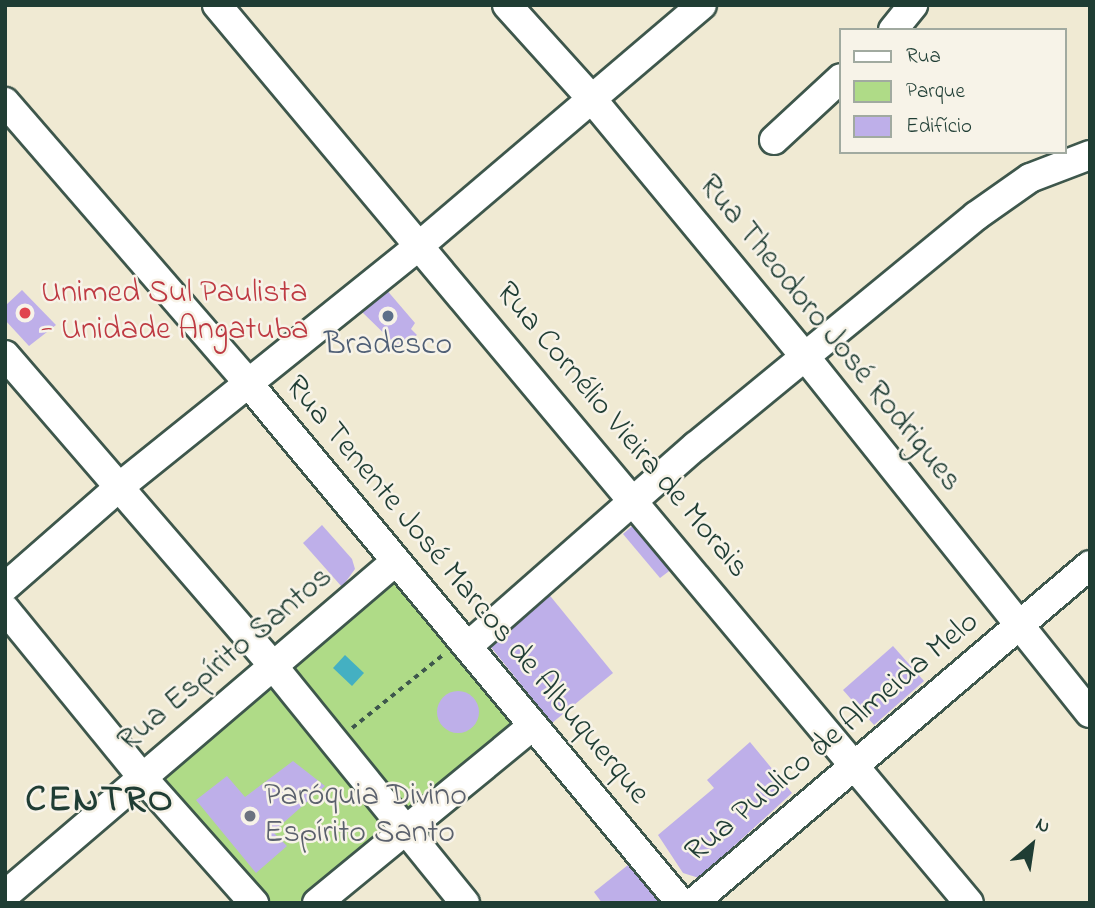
<!DOCTYPE html>
<html>
<head>
<meta charset="utf-8">
<style>
	body { margin:0 }
	#map { position:relative; width:1095px; height:908px; overflow:hidden; background:#f0ead3; font-family:"Indie Flower",sans-serif }
	div>[style] { position:absolute }
	.green>* { inset:0; background:#afdb87 }
	.water>* { inset:0; background:#44b0c2 }
	.building>* { inset:0; background:#beafe9 }
	.round { border-radius:50% }
	.path>* { height:3.5px; margin-top:-1.75px; transform-origin:0; background:repeating-linear-gradient(90deg,#3e574c 0 5px,transparent 0 10px) }
	.roads { filter:drop-shadow(2px 0 #3e574c) drop-shadow(-2px 0 #3e574c) drop-shadow(0 2px #3e574c) drop-shadow(0 -2px #3e574c) }
	.minor>* { height:28px; margin:-14px; padding:0 14px; transform-origin:14px; border-radius:14px; background:#fff }
	.dots>* { width:19px; height:19px; translate:-50% -50%; box-sizing:border-box; border:4px solid #f7f3e8; border-radius:50% }
	span { translate:-50% -50%; white-space:nowrap; text-align:center; line-height:1.15; -webkit-text-stroke:5px #f7f3e8; paint-order:stroke }
	.health-label { font-size:32px; color:#be3a42 }
	.left { translate:0 -50%; text-align:left }
	.street-label { font-size:32px; color:#1f3d34 }
	.service-label { font-size:32px; color:#4e5e75 }
	.worship-label { font-size:32px; color:#5b616d }
	.district-label { font-size:38px; color:#1f3d34; font-weight:700; letter-spacing:2px }
	.frame { position:absolute; inset:0; border:7px solid #1f3d34; pointer-events:none }
	.legend { position:absolute; left:839px; top:28px; width:228px; height:126px; box-sizing:border-box; background:#f7f3e8; border:2px solid #a1aaa0; margin:0; padding:9px 12px; list-style:none; font-size:21px; color:#1f3d34 }
	.legend li { display:flex; align-items:center; gap:14px; height:35px }
	.legend b { width:35px; border:2px solid #a1aaa0 }
	.north { position:absolute; left:997px; top:810px; width:70px; height:70px; -webkit-text-stroke:5px #f7f3e8; paint-order:stroke; rotate:29deg; font-size:19px; font-weight:700; line-height:28px; text-align:center; color:#1f3d34 }
	.north::after { content:''; display:block; margin:auto; width:24px; height:32px; background:#1f3d34; clip-path:polygon(50% 0,100% 100%,50% 72%,0 100%) }
</style>
</head>
<body>
<div id="map">
	<div class="green">
		<i style="clip-path:polygon(395px 568px,523px 721px,313px 903px,254px 903px,150px 779px)"></i>
	</div>
	<div class="water">
		<i style="clip-path:polygon(345px 655px,364px 673px,352px 686px,333px 668px)"></i>
	</div>
	<div class="building">
		<i style="clip-path:polygon(385px 288px,415px 323px,411px 329px,417px 335px,399px 348px,360px 310px)"></i>
		<i style="clip-path:polygon(22px 290px,56px 325px,29px 346px,5px 320px,5px 306px)"></i>
		<i style="clip-path:polygon(639px 520px,677px 565px,660px 578px,623px 534px)"></i>
		<i style="clip-path:polygon(322px 525px,352px 559px,355px 569px,342px 587px,303px 543px)"></i>
		<i style="clip-path:polygon(547px 592px,613px 673px,552px 723px,486px 641px)"></i>
		<i style="clip-path:polygon(893px 646px,924px 681px,874px 725px,843px 690px)"></i>
		<i class="round" style="left:437px;top:691px;width:42px;height:42px"></i>
		<i style="clip-path:polygon(750px 742px,792px 793px,699px 878px,683px 873px,658px 835px,714px 788px,707px 780px)"></i>
		<i style="clip-path:polygon(293px 761px,325px 786px,273px 832px,287px 846px,256px 873px,196px 800px,227px 776px,245px 797px)"></i>
		<i style="clip-path:polygon(633px 861px,669px 903px,602px 903px,594px 892px)"></i>
	</div>
	<div class="path">
		<i style="left:352px;top:728px;width:118px;rotate:-38.8deg"></i>
	</div>
	<div class="roads">
		<div class="minor">
			<i style="left:217px;top:5px;width:1171px;rotate:50.06deg"></i>
			<i style="left:507px;top:5px;width:125px;rotate:47.9deg"></i>
			<i style="left:591px;top:98px;width:339px;rotate:50.4deg"></i>
			<i style="left:807px;top:359px;width:453px;rotate:51.4deg"></i>
			<i style="left:893px;top:30px;width:32px;rotate:-51deg"></i>
			<i style="left:5px;top:102px;width:371px;rotate:49.1deg"></i>
			<i style="left:248px;top:383px;width:677px;rotate:50.22deg"></i>
			<i style="left:774px;top:140px;width:91px;rotate:-42.8deg"></i>
			<i style="left:5px;top:355px;width:411px;rotate:49.2deg"></i>
			<i style="left:273px;top:666px;width:305px;rotate:51deg"></i>
			<i style="left:5px;top:587px;width:150px;rotate:-41.2deg"></i>
			<i style="left:118px;top:488px;width:388px;rotate:-38.8deg"></i>
			<i style="left:420px;top:245px;width:370px;rotate:-40.4deg"></i>
			<i style="left:5px;top:609px;width:217px;rotate:50.8deg"></i>
			<i style="left:142px;top:777px;width:169px;rotate:48.4deg"></i>
			<i style="left:468px;top:646px;width:303px;rotate:-41.3deg"></i>
			<i style="left:696px;top:446px;width:362px;rotate:-39.4deg"></i>
			<i style="left:976px;top:216px;width:66px;rotate:-35.1deg"></i>
			<i style="left:1030px;top:178px;width:64px;rotate:-21deg"></i>
			<i style="left:5px;top:895px;width:514px;rotate:-40.5deg"></i>
			<i style="left:317px;top:903px;width:277px;rotate:-39.4deg"></i>
			<i style="left:693px;top:903px;width:521px;rotate:-40.41deg"></i>
		</div>
	</div>
	<div class="dots">
		<i style="left:25px;top:313px;background:#e0444e"></i>
		<i style="left:388px;top:316px;background:#5c6f8a"></i>
		<i style="left:250px;top:816px;background:#6b7280"></i>
	</div>
	<div class="health-label">
		<span class="left" style="left:41px;top:313px">Unimed Sul Paulista<br>- Unidade Angatuba</span>
	</div>
	<div class="street-label">
		<span style="left:829px;top:334px;rotate:51deg">Rua Theodoro José Rodrigues</span>
		<span style="left:621px;top:431px;rotate:50deg">Rua Cornélio Vieira de Morais</span>
		<span style="left:466px;top:591px;rotate:50deg">Rua Tenente José Marcos de Albuquerque</span>
		<span style="left:226px;top:660px;rotate:-40deg">Rua Espírito Santos</span>
		<span style="left:833px;top:738px;rotate:-40deg">Rua Publico de Almeida Melo</span>
	</div>
	<div class="service-label">
		<span style="left:388px;top:346px">Bradesco</span>
	</div>
	<div class="worship-label">
		<span class="left" style="left:264px;top:816px">Paróquia Divino<br>Espírito Santo</span>
	</div>
	<div class="district-label">
		<span style="left:100px;top:802px">CENTRO</span>
	</div>
	<div class="frame"></div>
	<ul class="legend">
	<li><b style="height:9px;background:#fff"></b>Rua</li>
	<li><b style="height:19px;background:#afdb87"></b>Parque</li>
	<li><b style="height:19px;background:#beafe9"></b>Edifício</li>
	</ul>
	<div class="north">N</div>
</div>
</body>
</html>
